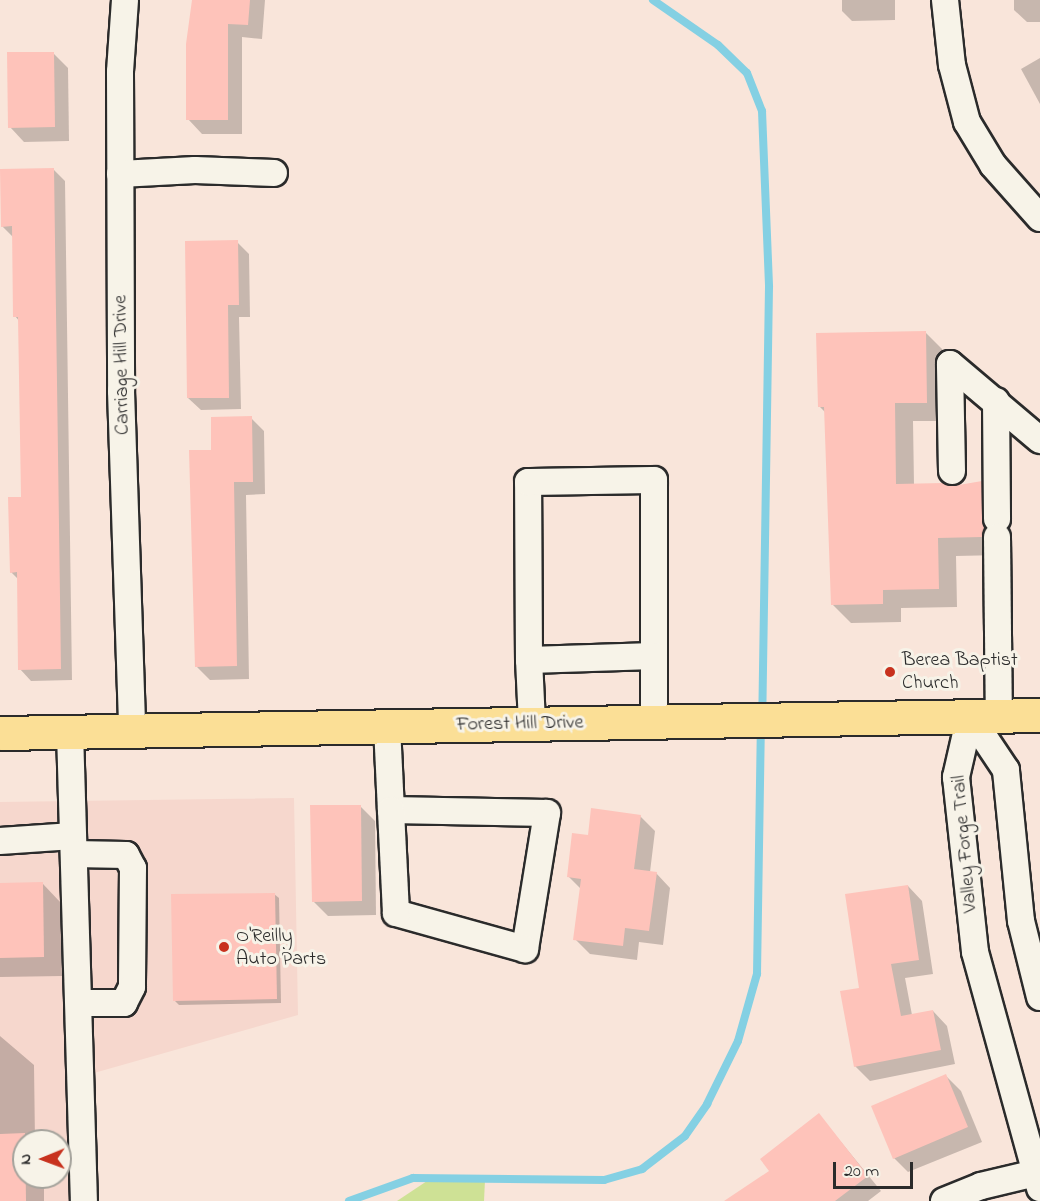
<!DOCTYPE html>
<html>
<head>
<meta charset="utf-8">
<style>
	body { margin:0 }
	#map { position:relative; width:1040px; height:1201px; overflow:hidden; background:#f9e5da; font-family:"Indie Flower",sans-serif }
	div>[style] { position:absolute }
	.built>* { inset:0; background:#f6d7cd }
	.green>* { inset:0; background:#cee195 }
	.shadow>* { inset:0; background:#0003 }
	.stream>* { height:8px; margin:-4px; padding:0 4px; transform-origin:4px; border-radius:4px; background:#84d0e3 }
	.building>* { inset:0; background:#fec3ba }
	.roads { filter:drop-shadow(2px 0 #2b2b2b) drop-shadow(-2px 0 #2b2b2b) drop-shadow(0 2px #2b2b2b) drop-shadow(0 -2px #2b2b2b) }
	.minor>* { height:26px; margin:-13px; padding:0 13px; transform-origin:13px; border-radius:13px; background:#f7f3e8 }
	.major>* { height:33px; margin:-16.5px; padding:0 16.5px; transform-origin:16.5px; border-radius:16.5px; background:#fbdf96 }
	.dots>* { width:16px; height:16px; translate:-50% -50%; box-sizing:border-box; border:3px solid #f7f3e8; border-radius:50% }
	span { translate:-50% -50%; white-space:nowrap; text-align:center; line-height:1.15; -webkit-text-stroke:6px #f7f3e8; paint-order:stroke }
	.street-label { font-size:20px; color:#2b2b2b }
	.poi-label { font-size:20px; color:#2b2b2b }
	.left { translate:0 -50%; text-align:left }
	.north { position:absolute; left:12px; top:1129px; width:60px; height:60px; box-sizing:border-box; background:#f7f3e8; border:2px solid #a5a39c; border-radius:50%; rotate:269deg; font-size:16px; font-weight:700; line-height:24px; text-align:center; color:#2b2b2b }
	.north::after { content:''; display:block; margin:auto; width:21px; height:27px; background:#c8321e; clip-path:polygon(50% 0,100% 100%,50% 72%,0 100%) }
	.scale { position:absolute; left:833px; top:1162px; width:80px; height:27px; box-sizing:border-box; border:3px solid #2b2b2b; border-top:0; padding-left:8px; font-size:18px; line-height:21px; white-space:nowrap; color:#2b2b2b; -webkit-text-stroke:4px #f7f3e8; paint-order:stroke }
</style>
</head>
<body>
<div id="map">
	<div class="built">
		<i style="clip-path:polygon(evenodd,294px 798px,298px 1015px,94px 1073px,96px 1201px,0 1201px,0 802px,294px 798px,24px 1141px,60px 1141px,60px 1177px,24px 1177px,24px 1141px)"></i>
	</div>
	<div class="green">
		<i style="clip-path:polygon(433px 1177px,485px 1180px,484px 1201px,397px 1201px)"></i>
	</div>
	<div class="shadow">
		<i style="clip-path:polygon(193px 0,265px 0,262px 39px,242px 37px,242px 134px,202px 134px,188px 119px)"></i>
		<i style="clip-path:polygon(842px 0,895px 0,895px 20px,852px 21px,842px 11px)"></i>
		<i style="clip-path:polygon(1014px 0,1040px 0,1040px 22px,1027px 22px,1014px 10px)"></i>
		<i style="clip-path:polygon(53px 53px,68px 68px,69px 141px,24px 142px,10px 127px)"></i>
		<i style="clip-path:polygon(1040px 58px,1040px 104px,1021px 69px)"></i>
		<i style="clip-path:polygon(54px 170px,65px 181px,72px 680px,31px 681px,20px 669px,18px 579px,11px 572px,23px 498px,20px 322px,15px 316px,13px 237px,2px 226px)"></i>
		<i style="clip-path:polygon(237px 242px,249px 254px,250px 317px,239px 317px,241px 409px,201px 410px,188px 398px)"></i>
		<i style="clip-path:polygon(925px 332px,944px 351px,945px 421px,913px 421px,914px 485px,953px 487px,981px 483px,1000px 502px,1000px 555px,956px 556px,957px 607px,901px 608px,901px 622px,851px 623px,833px 605px,826px 413px,820px 407px)"></i>
		<i style="clip-path:polygon(251px 418px,264px 431px,265px 494px,246px 495px,249px 679px,210px 680px,197px 667px,213px 451px)"></i>
		<i style="clip-path:polygon(360px 806px,375px 821px,376px 915px,328px 916px,313px 901px)"></i>
		<i style="clip-path:polygon(640px 816px,655px 831px,650px 872px,656px 873px,670px 888px,663px 945px,639px 942px,637px 960px,590px 954px,575px 939px,581px 889px,568px 876px,589px 836px)"></i>
		<i style="clip-path:polygon(0 884px,43px 884px,61px 903px,62px 976px,0 977px)"></i>
		<i style="clip-path:polygon(908px 886px,922px 901px,933px 974px,905px 978px,912px 1015px,933px 1011px,947px 1026px,955px 1064px,870px 1081px,855px 1066px)"></i>
		<i style="clip-path:polygon(274px 894px,279px 898px,281px 1003px,179px 1005px,174px 1000px)"></i>
		<i style="clip-path:polygon(0 1036px,34px 1065px,35px 1141px,24px 1141px,24px 1177px,44px 1177px,44px 1201px,0 1201px)"></i>
		<i style="clip-path:polygon(946px 1076px,961px 1091px,982px 1142px,908px 1172px,894px 1158px)"></i>
		<i style="clip-path:polygon(819px 1115px,881px 1191px,868px 1201px,727px 1201px,771px 1171px)"></i>
	</div>
	<div class="stream">
		<i style="left:653px;top:0;width:79px;rotate:34.7deg"></i>
		<i style="left:718px;top:45px;width:40px;rotate:44deg"></i>
		<i style="left:747px;top:73px;width:41px;rotate:68.5deg"></i>
		<i style="left:762px;top:111px;width:176px;rotate:87.7deg"></i>
		<i style="left:769px;top:287px;width:426px;rotate:90.9deg"></i>
		<i style="left:349px;top:1201px;width:68px;rotate:-19.8deg"></i>
		<i style="left:413px;top:1178px;width:191px;rotate:0.6deg"></i>
		<i style="left:604px;top:1180px;width:40px;rotate:-16deg"></i>
		<i style="left:642px;top:1169px;width:54px;rotate:-37.5deg"></i>
		<i style="left:685px;top:1136px;width:39px;rotate:-55deg"></i>
		<i style="left:707px;top:1104px;width:70px;rotate:-63.8deg"></i>
		<i style="left:738px;top:1041px;width:70px;rotate:-74.2deg"></i>
		<i style="left:757px;top:974px;width:248px;rotate:-89.1deg"></i>
	</div>
	<div class="building">
		<i style="clip-path:polygon(192px 0,250px 0,248px 25px,228px 24px,228px 120px,186px 120px,186px 44px)"></i>
		<i style="clip-path:polygon(7px 52px,54px 52px,55px 127px,8px 128px)"></i>
		<i style="clip-path:polygon(54px 168px,61px 669px,18px 670px,17px 572px,10px 573px,8px 497px,21px 497px,18px 317px,13px 317px,12px 226px,1px 227px,0 169px)"></i>
		<i style="clip-path:polygon(238px 240px,239px 305px,228px 305px,229px 398px,187px 398px,185px 241px)"></i>
		<i style="clip-path:polygon(926px 331px,927px 403px,895px 403px,896px 484px,943px 483px,953px 486px,982px 481px,985px 528px,982px 537px,938px 538px,939px 589px,883px 590px,883px 604px,831px 605px,824px 407px,818px 407px,816px 333px)"></i>
		<i style="clip-path:polygon(252px 416px,253px 482px,234px 482px,237px 666px,195px 667px,189px 450px,211px 450px,211px 417px)"></i>
		<i style="clip-path:polygon(310px 805px,361px 805px,362px 901px,312px 902px)"></i>
		<i style="clip-path:polygon(591px 808px,641px 815px,634px 869px,657px 872px,649px 931px,625px 928px,623px 946px,573px 940px,581px 879px,567px 877px,572px 833px,588px 835px)"></i>
		<i style="clip-path:polygon(43px 882px,44px 957px,0 958px,0 883px)"></i>
		<i style="clip-path:polygon(908px 885px,919px 960px,891px 964px,901px 1016px,933px 1010px,941px 1050px,854px 1067px,840px 991px,859px 988px,845px 894px)"></i>
		<i style="clip-path:polygon(275px 893px,277px 999px,173px 1001px,171px 894px)"></i>
		<i style="clip-path:polygon(946px 1074px,968px 1127px,893px 1159px,871px 1106px)"></i>
		<i style="clip-path:polygon(819px 1113px,868px 1176px,835px 1201px,724px 1201px,769px 1171px,760px 1159px)"></i>
		<i style="clip-path:polygon(25px 1133px,26px 1201px,0 1201px,0 1134px)"></i>
	</div>
	<div class="roads">
		<div class="minor">
			<i style="left:125px;top:0;width:72px;rotate:94deg"></i>
			<i style="left:120px;top:72px;width:319px;rotate:89.8deg"></i>
			<i style="left:121px;top:391px;width:340px;rotate:88.1deg"></i>
			<i style="left:945px;top:0;width:65px;rotate:83.9deg"></i>
			<i style="left:952px;top:65px;width:59px;rotate:75.3deg"></i>
			<i style="left:967px;top:122px;width:50px;rotate:58.8deg"></i>
			<i style="left:993px;top:165px;width:71px;rotate:48.4deg"></i>
			<i style="left:120px;top:174px;width:75px;rotate:-3.1deg"></i>
			<i style="left:195px;top:170px;width:79px;rotate:2.2deg"></i>
			<i style="left:996px;top:401px;width:118px;rotate:89.5deg"></i>
			<i style="left:952px;top:471px;width:107px;rotate:-91.1deg"></i>
			<i style="left:950px;top:364px;width:118px;rotate:40.2deg"></i>
			<i style="left:997px;top:537px;width:179px;rotate:89.4deg"></i>
			<i style="left:529px;top:660px;width:178px;rotate:-90.3deg"></i>
			<i style="left:528px;top:482px;width:126px;rotate:-0.9deg"></i>
			<i style="left:654px;top:480px;width:176px;rotate:90deg"></i>
			<i style="left:532px;top:723px;width:63px;rotate:-92.7deg"></i>
			<i style="left:529px;top:660px;width:125px;rotate:-1.8deg"></i>
			<i style="left:654px;top:656px;width:65px;rotate:90deg"></i>
			<i style="left:387px;top:726px;width:84px;rotate:87.3deg"></i>
			<i style="left:391px;top:810px;width:156px;rotate:1.1deg"></i>
			<i style="left:547px;top:813px;width:138px;rotate:99.2deg"></i>
			<i style="left:525px;top:949px;width:134px;rotate:-164.4deg"></i>
			<i style="left:396px;top:913px;width:103px;rotate:-92.8deg"></i>
			<i style="left:70px;top:732px;width:469px;rotate:88.3deg"></i>
			<i style="left:0;top:841px;width:73px;rotate:-3.9deg"></i>
			<i style="left:74px;top:854px;width:52px;rotate:1.1deg"></i>
			<i style="left:126px;top:855px;width:15px;rotate:62deg"></i>
			<i style="left:133px;top:868px;width:119px;rotate:90.5deg"></i>
			<i style="left:132px;top:987px;width:18px;rotate:117deg"></i>
			<i style="left:124px;top:1003px;width:44px;rotate:180deg"></i>
			<i style="left:1040px;top:997px;width:78px;rotate:-104deg"></i>
			<i style="left:1021px;top:921px;width:152px;rotate:-95.7deg"></i>
			<i style="left:1006px;top:770px;width:65px;rotate:-123.7deg"></i>
			<i style="left:970px;top:716px;width:63px;rotate:102.9deg"></i>
			<i style="left:956px;top:777px;width:176px;rotate:83.8deg"></i>
			<i style="left:975px;top:952px;width:245px;rotate:74.6deg"></i>
			<i style="left:944px;top:1201px;width:40px;rotate:-22deg"></i>
			<i style="left:981px;top:1186px;width:61px;rotate:-13.3deg"></i>
		</div>
		<div class="major">
			<i style="left:0;top:733px;width:1040px;rotate:-0.99deg"></i>
		</div>
	</div>
	<div class="dots">
		<i style="left:890px;top:672px;background:#c8321e"></i>
		<i style="left:224px;top:947px;background:#c8321e"></i>
	</div>
	<div class="street-label">
		<span style="left:122px;top:365px;rotate:-91deg">Carriage Hill Drive</span>
		<span style="left:520px;top:724px;rotate:-1deg">Forest Hill Drive</span>
		<span style="left:965px;top:844px;rotate:-95deg">Valley Forge Trail</span>
	</div>
	<div class="poi-label">
		<span class="left" style="left:902px;top:672px">Berea Baptist<br>Church</span>
		<span class="left" style="left:236px;top:948px">O'Reilly<br>Auto Parts</span>
	</div>
	<div class="north">N</div>
	<div class="scale">20 m</div>
</div>
</body>
</html>
